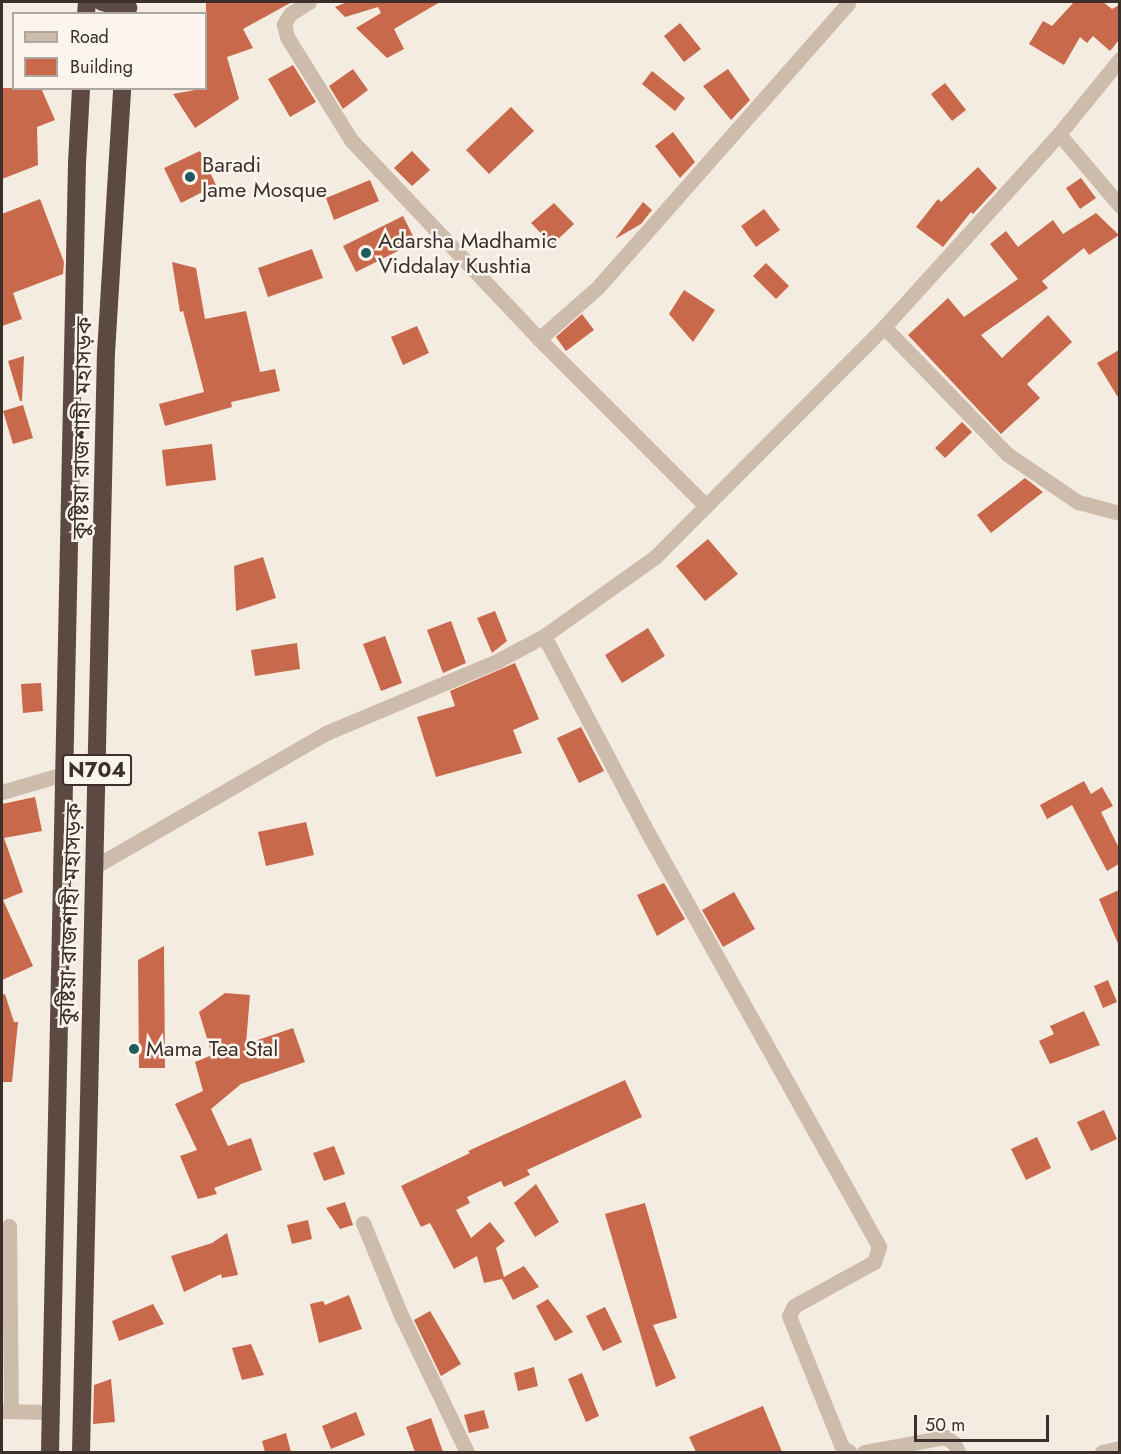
<!DOCTYPE html>
<html>
<head>
<meta charset="utf-8">
<style>
	body { margin:0 }
	#map { position:relative; width:1121px; height:1454px; overflow:hidden; background:#f4ebe1; font-family:Jost,"Noto Sans Bengali",sans-serif }
	div>[style] { position:absolute }
	.building>* { inset:0; background:#c8694b }
	.minor>* { height:15px; margin:-7.5px; padding:0 7.5px; transform-origin:7.5px; border-radius:7.5px; background:#cdbbac }
	.highway>* { height:18px; margin:-9px; padding:0 9px; transform-origin:9px; border-radius:9px; background:#5c4a42 }
	.dots>* { width:16px; height:16px; translate:-50% -50%; box-sizing:border-box; border:3px solid #fbf5ee; border-radius:50% }
	span { translate:-50% -50%; white-space:nowrap; text-align:center; line-height:1.15; -webkit-text-stroke:5px #fbf5ee; paint-order:stroke }
	.shield-label span { padding:2px 4px; background:#fbf5ee; border:2px solid; border-radius:4px; -webkit-text-stroke-width:0 }
	.shield-label { font-size:21px; color:#3b302b; font-weight:700 }
	.poi-label { font-size:22px; color:#3b302b }
	.left { translate:0 -50%; text-align:left }
	.street-label { font-size:22px; color:#3b302b }
	.frame { position:absolute; inset:0; border:3px solid #3b302b; pointer-events:none }
	.legend { position:absolute; left:12px; top:12px; width:195px; height:78px; box-sizing:border-box; background:#fbf5ee; border:2px solid #aea6a0; margin:0; padding:8px 10px; list-style:none; font-size:18px; color:#3b302b }
	.legend li { display:flex; align-items:center; gap:12px; height:30px }
	.legend b { width:30px; border:2px solid #aea6a0 }
	.scale { position:absolute; left:914px; top:1415px; width:135px; height:27px; box-sizing:border-box; border:3px solid #3b302b; border-top:0; padding-left:8px; font-size:18px; line-height:21px; white-space:nowrap; color:#3b302b; -webkit-text-stroke:4px #fbf5ee; paint-order:stroke }
</style>
</head>
<body>
<div id="map">
	<div class="building">
		<i style="clip-path:polygon(206px 2px,292px 2px,243px 29px,253px 48px,227px 57px,239px 99px,195px 128px,173px 94px,206px 88px)"></i>
		<i style="clip-path:polygon(347px 2px,440px 2px,394px 29px,404px 49px,387px 58px,356px 28px,381px 13px,378px 7px,345px 17px,335px 7px)"></i>
		<i style="clip-path:polygon(1074px 2px,1103px 2px,1112px 9px,1119px 5px,1119px 40px,1110px 51px,1093px 36px,1087px 43px,1080px 37px,1064px 65px,1029px 44px,1043px 21px,1052px 26px)"></i>
		<i style="clip-path:polygon(680px 23px,701px 49px,684px 62px,664px 36px)"></i>
		<i style="clip-path:polygon(293px 65px,316px 102px,290px 117px,268px 79px)"></i>
		<i style="clip-path:polygon(353px 69px,368px 90px,343px 109px,329px 86px)"></i>
		<i style="clip-path:polygon(728px 69px,750px 100px,731px 120px,703px 86px)"></i>
		<i style="clip-path:polygon(652px 71px,685px 98px,675px 111px,642px 84px)"></i>
		<i style="clip-path:polygon(945px 83px,966px 110px,952px 121px,931px 94px)"></i>
		<i style="clip-path:polygon(2px 88px,41px 88px,55px 120px,37px 127px,38px 165px,2px 179px)"></i>
		<i style="clip-path:polygon(511px 107px,534px 131px,489px 174px,466px 150px)"></i>
		<i style="clip-path:polygon(673px 132px,695px 162px,680px 178px,655px 146px)"></i>
		<i style="clip-path:polygon(200px 151px,216px 185px,181px 203px,164px 168px)"></i>
		<i style="clip-path:polygon(412px 151px,430px 170px,412px 186px,394px 168px)"></i>
		<i style="clip-path:polygon(978px 167px,997px 188px,973px 214px,971px 212px,943px 247px,916px 227px,938px 199px,941px 202px)"></i>
		<i style="clip-path:polygon(1081px 178px,1096px 198px,1080px 209px,1066px 188px)"></i>
		<i style="clip-path:polygon(370px 180px,379px 201px,334px 220px,326px 198px)"></i>
		<i style="clip-path:polygon(40px 199px,64px 262px,63px 274px,13px 293px,22px 319px,2px 326px,2px 214px)"></i>
		<i style="clip-path:polygon(643px 202px,652px 210px,641px 224px,615px 239px)"></i>
		<i style="clip-path:polygon(554px 203px,574px 224px,552px 245px,531px 223px)"></i>
		<i style="clip-path:polygon(764px 209px,780px 230px,756px 247px,741px 226px)"></i>
		<i style="clip-path:polygon(1096px 213px,1119px 235px,1089px 255px,1084px 248px,1042px 281px,1048px 288px,981px 335px,1002px 358px,1048px 315px,1072px 342px,1027px 384px,1040px 398px,1001px 434px,908px 335px,948px 298px,964px 317px,1018px 279px,990px 244px,1006px 231px,1018px 247px,1053px 220px,1063px 234px)"></i>
		<i style="clip-path:polygon(403px 216px,416px 242px,356px 272px,343px 246px)"></i>
		<i style="clip-path:polygon(312px 249px,323px 278px,268px 297px,258px 268px)"></i>
		<i style="clip-path:polygon(172px 262px,196px 268px,205px 319px,246px 311px,260px 372px,275px 369px,280px 391px,231px 402px,232px 407px,165px 426px,159px 404px,204px 392px,183px 311px,180px 312px)"></i>
		<i style="clip-path:polygon(766px 263px,789px 286px,776px 299px,753px 276px)"></i>
		<i style="clip-path:polygon(684px 290px,715px 310px,693px 342px,669px 314px)"></i>
		<i style="clip-path:polygon(582px 314px,594px 330px,566px 351px,556px 337px)"></i>
		<i style="clip-path:polygon(417px 326px,429px 353px,403px 365px,391px 337px)"></i>
		<i style="clip-path:polygon(1119px 350px,1119px 399px,1097px 363px)"></i>
		<i style="clip-path:polygon(24px 356px,22px 401px,20px 401px,8px 361px)"></i>
		<i style="clip-path:polygon(23px 405px,33px 438px,13px 444px,3px 411px)"></i>
		<i style="clip-path:polygon(962px 422px,972px 432px,945px 458px,935px 448px)"></i>
		<i style="clip-path:polygon(212px 444px,216px 480px,166px 486px,162px 450px)"></i>
		<i style="clip-path:polygon(1025px 478px,1043px 492px,991px 533px,977px 515px)"></i>
		<i style="clip-path:polygon(708px 539px,738px 574px,705px 601px,676px 566px)"></i>
		<i style="clip-path:polygon(263px 557px,276px 598px,236px 611px,234px 566px)"></i>
		<i style="clip-path:polygon(495px 611px,507px 641px,492px 653px,477px 618px)"></i>
		<i style="clip-path:polygon(451px 621px,466px 663px,443px 673px,427px 630px)"></i>
		<i style="clip-path:polygon(648px 628px,665px 656px,622px 683px,605px 655px)"></i>
		<i style="clip-path:polygon(385px 636px,402px 683px,381px 691px,363px 644px)"></i>
		<i style="clip-path:polygon(297px 643px,300px 669px,255px 676px,251px 650px)"></i>
		<i style="clip-path:polygon(515px 663px,539px 719px,513px 730px,522px 753px,436px 777px,417px 717px,455px 706px,450px 691px)"></i>
		<i style="clip-path:polygon(41px 683px,43px 711px,23px 713px,21px 684px)"></i>
		<i style="clip-path:polygon(581px 727px,604px 771px,579px 783px,557px 738px)"></i>
		<i style="clip-path:polygon(1084px 781px,1091px 794px,1102px 787px,1113px 806px,1101px 812px,1119px 848px,1119px 864px,1107px 871px,1072px 805px,1047px 819px,1040px 805px)"></i>
		<i style="clip-path:polygon(35px 797px,42px 831px,4px 838px,23px 892px,3px 900px,33px 966px,2px 980px,2px 804px)"></i>
		<i style="clip-path:polygon(306px 822px,314px 855px,266px 866px,258px 832px)"></i>
		<i style="clip-path:polygon(664px 883px,685px 919px,657px 936px,637px 895px)"></i>
		<i style="clip-path:polygon(1119px 890px,1119px 946px,1099px 899px)"></i>
		<i style="clip-path:polygon(734px 892px,755px 929px,723px 947px,702px 910px)"></i>
		<i style="clip-path:polygon(164px 946px,165px 1068px,139px 1068px,138px 960px)"></i>
		<i style="clip-path:polygon(1108px 980px,1117px 1002px,1103px 1008px,1094px 986px)"></i>
		<i style="clip-path:polygon(225px 993px,250px 995px,246px 1044px,293px 1028px,305px 1062px,241px 1084px,211px 1109px,228px 1146px,251px 1138px,262px 1170px,214px 1188px,217px 1194px,198px 1199px,180px 1156px,197px 1150px,175px 1104px,203px 1091px,195px 1062px,212px 1055px,199px 1012px)"></i>
		<i style="clip-path:polygon(5px 994px,14px 1022px,18px 1022px,12px 1082px,2px 1082px,2px 995px)"></i>
		<i style="clip-path:polygon(1084px 1011px,1100px 1045px,1050px 1064px,1039px 1041px,1054px 1034px,1050px 1026px)"></i>
		<i style="clip-path:polygon(625px 1080px,642px 1117px,527px 1170px,530px 1175px,504px 1187px,501px 1181px,467px 1197px,470px 1203px,456px 1210px,471px 1238px,490px 1222px,505px 1241px,496px 1248px,504px 1277px,524px 1266px,539px 1287px,513px 1300px,502px 1279px,484px 1283px,477px 1256px,454px 1269px,430px 1223px,421px 1227px,401px 1186px,470px 1153px,468px 1151px)"></i>
		<i style="clip-path:polygon(1104px 1110px,1117px 1139px,1091px 1151px,1077px 1122px)"></i>
		<i style="clip-path:polygon(1037px 1137px,1051px 1168px,1026px 1180px,1011px 1149px)"></i>
		<i style="clip-path:polygon(334px 1146px,345px 1174px,324px 1181px,313px 1153px)"></i>
		<i style="clip-path:polygon(536px 1184px,559px 1222px,535px 1237px,514px 1203px)"></i>
		<i style="clip-path:polygon(345px 1202px,353px 1225px,340px 1229px,326px 1208px)"></i>
		<i style="clip-path:polygon(645px 1203px,677px 1318px,653px 1325px,676px 1378px,656px 1387px,605px 1214px)"></i>
		<i style="clip-path:polygon(308px 1220px,312px 1239px,292px 1244px,287px 1225px)"></i>
		<i style="clip-path:polygon(227px 1233px,238px 1275px,222px 1278px,221px 1274px,184px 1292px,171px 1256px,212px 1243px)"></i>
		<i style="clip-path:polygon(349px 1295px,362px 1329px,319px 1343px,310px 1304px,323px 1301px,325px 1305px)"></i>
		<i style="clip-path:polygon(548px 1299px,573px 1332px,555px 1341px,536px 1306px)"></i>
		<i style="clip-path:polygon(153px 1304px,164px 1324px,119px 1341px,112px 1321px)"></i>
		<i style="clip-path:polygon(605px 1307px,622px 1342px,603px 1351px,586px 1316px)"></i>
		<i style="clip-path:polygon(430px 1311px,461px 1364px,441px 1376px,414px 1320px)"></i>
		<i style="clip-path:polygon(251px 1344px,264px 1375px,242px 1380px,232px 1348px)"></i>
		<i style="clip-path:polygon(534px 1367px,538px 1386px,518px 1391px,514px 1373px)"></i>
		<i style="clip-path:polygon(582px 1373px,599px 1416px,586px 1422px,568px 1379px)"></i>
		<i style="clip-path:polygon(111px 1379px,115px 1422px,93px 1424px,94px 1385px)"></i>
		<i style="clip-path:polygon(763px 1406px,782px 1452px,696px 1452px,689px 1437px)"></i>
		<i style="clip-path:polygon(484px 1410px,489px 1428px,469px 1433px,464px 1415px)"></i>
		<i style="clip-path:polygon(356px 1412px,365px 1435px,331px 1449px,322px 1426px)"></i>
		<i style="clip-path:polygon(431px 1418px,443px 1452px,415px 1452px,406px 1427px)"></i>
		<i style="clip-path:polygon(286px 1433px,291px 1452px,265px 1452px,262px 1441px)"></i>
	</div>
	<div class="minor">
		<i style="left:309px;top:2px;width:22px;rotate:148deg"></i>
		<i style="left:290px;top:14px;width:12px;rotate:121deg"></i>
		<i style="left:284px;top:24px;width:13px;rotate:77deg"></i>
		<i style="left:287px;top:37px;width:121px;rotate:58.1deg"></i>
		<i style="left:351px;top:140px;width:274px;rotate:46.6deg"></i>
		<i style="left:539px;top:339px;width:236px;rotate:45deg"></i>
		<i style="left:1059px;top:134px;width:94px;rotate:49.7deg"></i>
		<i style="left:884px;top:327px;width:177px;rotate:45.9deg"></i>
		<i style="left:1007px;top:454px;width:86px;rotate:34.1deg"></i>
		<i style="left:1078px;top:502px;width:43px;rotate:14.7deg"></i>
		<i style="left:539px;top:339px;width:79px;rotate:-41.4deg"></i>
		<i style="left:598px;top:287px;width:378px;rotate:-48.6deg"></i>
		<i style="left:544px;top:636px;width:215px;rotate:62.2deg"></i>
		<i style="left:644px;top:826px;width:482px;rotate:60.8deg"></i>
		<i style="left:879px;top:1247px;width:16px;rotate:108deg"></i>
		<i style="left:874px;top:1262px;width:91px;rotate:151.2deg"></i>
		<i style="left:794px;top:1306px;width:11px;rotate:117deg"></i>
		<i style="left:789px;top:1316px;width:141px;rotate:68deg"></i>
		<i style="left:842px;top:1447px;width:9px;rotate:32deg"></i>
		<i style="left:2px;top:792px;width:64px;rotate:-16.4deg"></i>
		<i style="left:94px;top:867px;width:268px;rotate:-30deg"></i>
		<i style="left:326px;top:733px;width:186px;rotate:-22.8deg"></i>
		<i style="left:497px;top:661px;width:53px;rotate:-28deg"></i>
		<i style="left:544px;top:636px;width:136px;rotate:-35.4deg"></i>
		<i style="left:655px;top:557px;width:325px;rotate:-45.1deg"></i>
		<i style="left:884px;top:327px;width:261px;rotate:-47.8deg"></i>
		<i style="left:1059px;top:134px;width:97px;rotate:-50.9deg"></i>
		<i style="left:363px;top:1223px;width:100px;rotate:67.6deg"></i>
		<i style="left:401px;top:1315px;width:152px;rotate:64.3deg"></i>
		<i style="left:9px;top:1226px;width:185px;rotate:89.4deg"></i>
		<i style="left:2px;top:1411px;width:50px;rotate:1.1deg"></i>
		<i style="left:864px;top:1452px;width:82px;rotate:-10.5deg"></i>
		<i style="left:945px;top:1437px;width:11px;rotate:34deg"></i>
		<i style="left:954px;top:1443px;width:10px;rotate:66deg"></i>
		<i style="left:1102px;top:1452px;width:18px;rotate:-13deg"></i>
	</div>
	<div class="highway">
		<i style="left:102px;top:2px;width:27px;rotate:13deg"></i>
		<i style="left:86px;top:14px;width:12px;rotate:-85deg"></i>
		<i style="left:50px;top:1452px;width:1289px;rotate:-88.8deg"></i>
		<i style="left:77px;top:163px;width:75px;rotate:-86.9deg"></i>
		<i style="left:81px;top:1452px;width:1099px;rotate:-88.7deg"></i>
		<i style="left:106px;top:353px;width:265px;rotate:-86.5deg"></i>
	</div>
	<div class="dots">
		<i style="left:190px;top:177px;background:#1f5a5e"></i>
		<i style="left:366px;top:253px;background:#1f5a5e"></i>
		<i style="left:134px;top:1049px;background:#1f5a5e"></i>
	</div>
	<div class="shield-label">
		<span style="left:97px;top:770px">N704</span>
	</div>
	<div class="poi-label">
		<span class="left" style="left:202px;top:177px">Baradi<br>Jame Mosque</span>
		<span class="left" style="left:378px;top:253px">Adarsha Madhamic<br>Viddalay Kushtia</span>
		<span class="left" style="left:146px;top:1049px">Mama Tea Stal</span>
	</div>
	<div class="street-label">
		<span style="left:82px;top:428px;rotate:-89deg">কুষ্টিয়া রাজশাহী মহাসড়ক</span>
		<span style="left:70px;top:914px;rotate:-88deg">কুষ্টিয়া রাজশাহী মহাসড়ক</span>
	</div>
	<div class="frame"></div>
	<ul class="legend">
	<li><b style="height:8px;background:#cdbbac"></b>Road</li>
	<li><b style="height:16px;background:#c8694b"></b>Building</li>
	</ul>
	<div class="scale">50 m</div>
</div>
</body>
</html>
